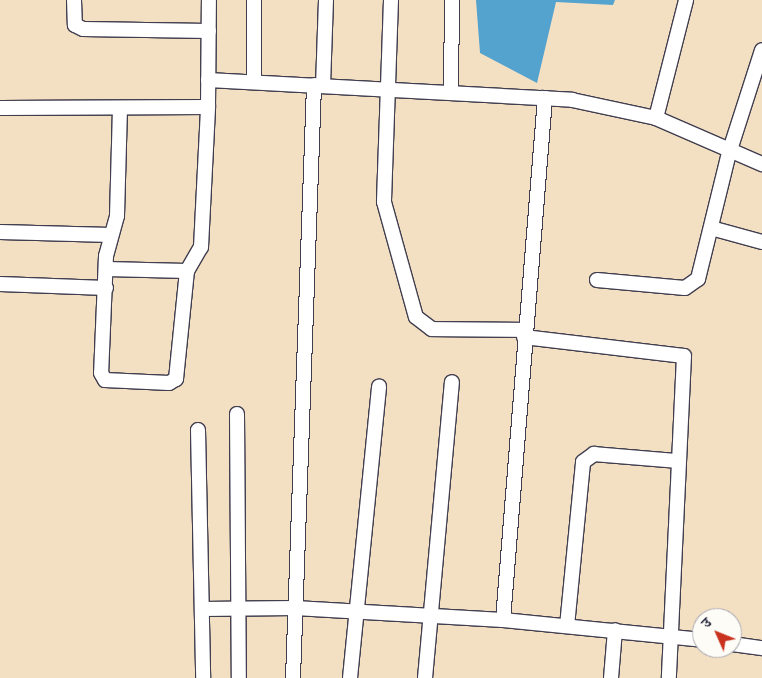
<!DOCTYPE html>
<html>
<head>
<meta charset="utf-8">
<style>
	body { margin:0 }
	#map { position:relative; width:762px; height:678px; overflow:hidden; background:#f3e0c3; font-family:"IM FELL DW Pica","Noto Serif Devanagari",serif }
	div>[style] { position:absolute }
	.water>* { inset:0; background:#54a2ce }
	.roads { filter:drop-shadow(1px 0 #413e4f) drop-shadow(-1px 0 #413e4f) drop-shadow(0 1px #413e4f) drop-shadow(0 -1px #413e4f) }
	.street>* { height:14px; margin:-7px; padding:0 7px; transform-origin:7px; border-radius:7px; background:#fff }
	span { translate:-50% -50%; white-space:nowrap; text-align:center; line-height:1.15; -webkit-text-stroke:4px #fdfcf7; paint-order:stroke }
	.north { position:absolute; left:692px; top:608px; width:50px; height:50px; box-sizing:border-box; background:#fdfcf7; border:1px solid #a5a5ac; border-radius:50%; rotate:314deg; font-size:14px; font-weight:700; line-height:20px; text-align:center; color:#22223b }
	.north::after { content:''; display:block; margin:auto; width:18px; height:22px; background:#c8321e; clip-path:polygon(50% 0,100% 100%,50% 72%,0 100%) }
</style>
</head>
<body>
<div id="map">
	<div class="water">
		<i style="clip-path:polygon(476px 0,615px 0,613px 5px,556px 2px,537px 83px,480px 53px)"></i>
	</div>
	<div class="roads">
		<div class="street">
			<i style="left:74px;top:0;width:25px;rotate:88deg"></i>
			<i style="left:75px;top:25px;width:9px;rotate:27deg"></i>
			<i style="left:83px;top:29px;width:126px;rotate:0.9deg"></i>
			<i style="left:391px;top:0;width:202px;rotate:92deg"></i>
			<i style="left:384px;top:202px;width:119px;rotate:74.5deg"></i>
			<i style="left:416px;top:317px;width:20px;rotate:37deg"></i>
			<i style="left:432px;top:329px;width:93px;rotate:0.6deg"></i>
			<i style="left:208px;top:80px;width:365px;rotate:3.1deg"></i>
			<i style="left:572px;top:100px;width:86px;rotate:12.1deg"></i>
			<i style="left:656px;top:118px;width:116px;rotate:23.5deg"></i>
			<i style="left:254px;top:82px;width:82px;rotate:-90deg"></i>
			<i style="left:323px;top:86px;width:86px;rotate:-88deg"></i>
			<i style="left:451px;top:93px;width:93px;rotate:-89.4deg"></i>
			<i style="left:0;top:108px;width:208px;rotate:-0.3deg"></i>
			<i style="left:208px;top:107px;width:107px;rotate:-89.5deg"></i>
			<i style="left:120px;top:108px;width:108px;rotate:91.6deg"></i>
			<i style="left:117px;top:216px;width:41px;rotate:105.4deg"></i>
			<i style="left:106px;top:256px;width:117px;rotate:92.4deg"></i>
			<i style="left:101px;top:373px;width:8px;rotate:60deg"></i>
			<i style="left:105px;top:380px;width:64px;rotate:2.7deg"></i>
			<i style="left:169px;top:383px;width:8px;rotate:-30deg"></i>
			<i style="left:176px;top:379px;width:109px;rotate:-84.2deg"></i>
			<i style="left:187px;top:271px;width:28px;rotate:-60deg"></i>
			<i style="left:201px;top:247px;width:140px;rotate:-87.1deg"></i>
			<i style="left:656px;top:118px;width:122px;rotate:-75.7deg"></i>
			<i style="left:711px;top:228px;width:53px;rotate:15.4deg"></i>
			<i style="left:0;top:232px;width:111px;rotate:1.5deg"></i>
			<i style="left:106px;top:269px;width:81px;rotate:1.4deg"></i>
			<i style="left:597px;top:280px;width:88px;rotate:5.2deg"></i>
			<i style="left:685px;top:288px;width:16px;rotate:-35deg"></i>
			<i style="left:698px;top:279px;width:130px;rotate:-76.2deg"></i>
			<i style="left:729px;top:153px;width:108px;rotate:-72.2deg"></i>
			<i style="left:0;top:284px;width:106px;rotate:2.2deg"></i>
			<i style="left:524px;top:337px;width:161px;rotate:6.8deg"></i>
			<i style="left:684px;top:356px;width:322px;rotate:92.7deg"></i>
			<i style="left:237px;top:414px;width:264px;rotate:89.6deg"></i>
			<i style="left:198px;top:430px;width:248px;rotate:88.8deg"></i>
			<i style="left:202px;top:609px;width:93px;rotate:-0.6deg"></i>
			<i style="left:295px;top:608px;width:208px;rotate:3.3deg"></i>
			<i style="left:503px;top:620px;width:200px;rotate:5.7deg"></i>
			<i style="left:503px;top:620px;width:524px;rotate:-85.4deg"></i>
			<i style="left:567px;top:626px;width:165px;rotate:-84.4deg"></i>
			<i style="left:583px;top:462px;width:14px;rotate:-36deg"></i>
			<i style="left:594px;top:454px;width:84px;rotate:4.8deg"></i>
			<i style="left:732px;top:644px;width:30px;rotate:8deg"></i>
			<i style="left:293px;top:678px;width:593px;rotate:-87.97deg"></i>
			<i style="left:350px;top:678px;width:293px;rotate:-84.3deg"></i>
			<i style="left:425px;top:678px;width:297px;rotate:-84.8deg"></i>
			<i style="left:611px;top:678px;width:48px;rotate:-85.2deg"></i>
		</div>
	</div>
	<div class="north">उ</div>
</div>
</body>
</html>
